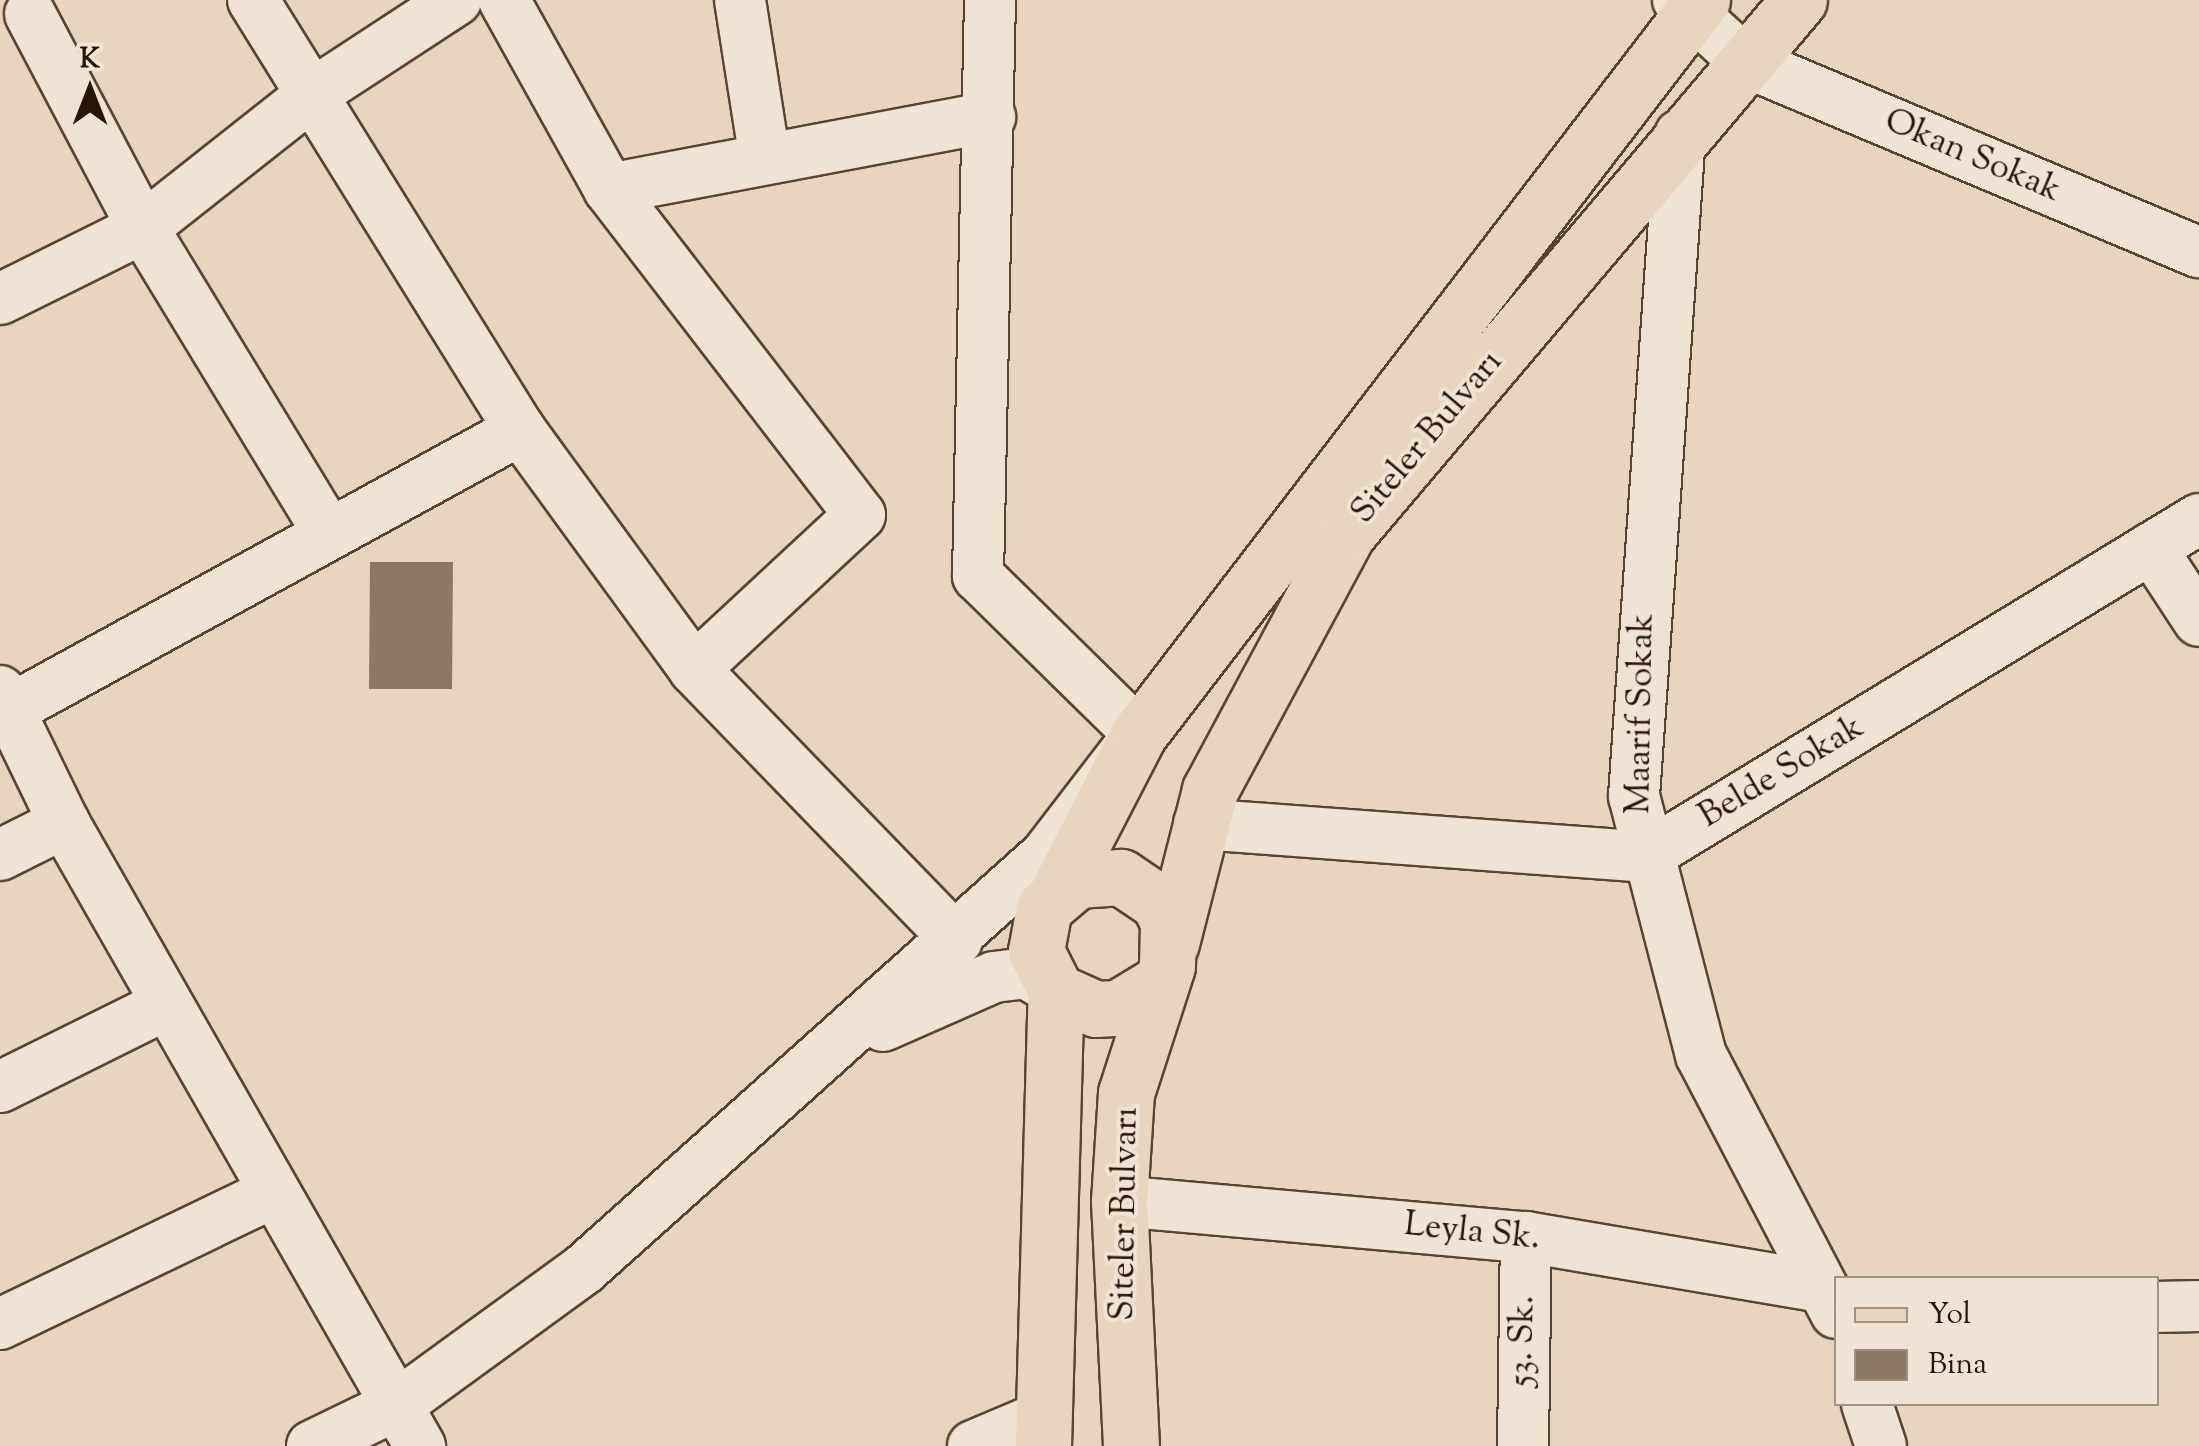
<!DOCTYPE html>
<html>
<head>
<meta charset="utf-8">
<style>
	body { margin:0 }
	#map { position:relative; width:2199px; height:1446px; overflow:hidden; background:#e7d6bd; font-family:"Sorts Mill Goudy",serif }
	div>[style] { position:absolute }
	.building>* { inset:0; background:#8c7964 }
	.roads { filter:drop-shadow(2px 0 #594432) drop-shadow(-2px 0 #594432) drop-shadow(0 2px #594432) drop-shadow(0 -2px #594432) }
	.minor>* { height:50px; margin:-25px; padding:0 25px; transform-origin:25px; border-radius:25px; background:#efe4d4 }
	.major>* { height:55px; margin:-27.5px; padding:0 27.5px; transform-origin:27.5px; border-radius:27.5px; background:#e7d6bd }
	span { translate:-50% -50%; white-space:nowrap; text-align:center; line-height:1.15; -webkit-text-stroke:8px #efe4d4; paint-order:stroke }
	.street-label { font-size:35px; color:#2a1404 }
	.legend { position:absolute; left:1834px; top:1276px; width:325px; height:130px; box-sizing:border-box; background:#efe4d4; border:2px solid #a09181; margin:0; padding:12px 18px; list-style:none; font-size:30px; color:#2a1404 }
	.legend li { display:flex; align-items:center; gap:20px; height:50px }
	.legend b { width:50px; border:2px solid #a09181 }
	.north { position:absolute; left:40px; top:40px; width:100px; height:100px; -webkit-text-stroke:8px #efe4d4; paint-order:stroke; rotate:0deg; font-size:28px; font-weight:700; line-height:40px; text-align:center; color:#2a1404 }
	.north::after { content:''; display:block; margin:auto; width:35px; height:45px; background:#2a1404; clip-path:polygon(50% 0,100% 100%,50% 72%,0 100%) }
</style>
</head>
<body>
<div id="map">
	<div class="building">
		<i style="clip-path:polygon(370px 562px,453px 562px,452px 689px,369px 689px)"></i>
	</div>
	<div class="roads">
		<div class="minor">
			<i style="left:253px;top:0;width:506px;rotate:58.16deg"></i>
			<i style="left:520px;top:430px;width:296px;rotate:53.9deg"></i>
			<i style="left:694px;top:669px;width:378px;rotate:45.9deg"></i>
			<i style="left:504px;top:0;width:216px;rotate:60.9deg"></i>
			<i style="left:609px;top:189px;width:411px;rotate:52.4deg"></i>
			<i style="left:860px;top:515px;width:226px;rotate:137.1deg"></i>
			<i style="left:740px;top:0;width:155px;rotate:81.1deg"></i>
			<i style="left:1678px;top:0;width:92px;rotate:42.4deg"></i>
			<i style="left:1746px;top:62px;width:491px;rotate:22.8deg"></i>
			<i style="left:30px;top:14px;width:242px;rotate:62.2deg"></i>
			<i style="left:143px;top:228px;width:358px;rotate:58.7deg"></i>
			<i style="left:1680px;top:135px;width:663px;rotate:93.98deg"></i>
			<i style="left:1634px;top:796px;width:268px;rotate:75.5deg"></i>
			<i style="left:1701px;top:1055px;width:291px;rotate:62.4deg"></i>
			<i style="left:609px;top:189px;width:388px;rotate:-10.7deg"></i>
			<i style="left:0;top:299px;width:160px;rotate:-26.4deg"></i>
			<i style="left:143px;top:228px;width:218px;rotate:-38.3deg"></i>
			<i style="left:314px;top:93px;width:170px;rotate:-33.2deg"></i>
			<i style="left:2151px;top:548px;width:87px;rotate:56.7deg"></i>
			<i style="left:0;top:691px;width:147px;rotate:64.1deg"></i>
			<i style="left:64px;top:823px;width:718px;rotate:60.26deg"></i>
			<i style="left:9px;top:710px;width:583px;rotate:-28.72deg"></i>
			<i style="left:1199px;top:824px;width:446px;rotate:4.2deg"></i>
			<i style="left:1644px;top:857px;width:650px;rotate:-31.34deg"></i>
			<i style="left:0;top:855px;width:72px;rotate:-26.6deg"></i>
			<i style="left:883px;top:1026px;width:121px;rotate:-23.8deg"></i>
			<i style="left:994px;top:977px;width:32px;rotate:-7deg"></i>
			<i style="left:1026px;top:973px;width:35px;rotate:31deg"></i>
			<i style="left:0;top:1087px;width:186px;rotate:-26.4deg"></i>
			<i style="left:1119px;top:1201px;width:409px;rotate:5.1deg"></i>
			<i style="left:1526px;top:1237px;width:299px;rotate:9.6deg"></i>
			<i style="left:2156px;top:1307px;width:43px;rotate:-1.3deg"></i>
			<i style="left:0;top:1324px;width:304px;rotate:-25.7deg"></i>
			<i style="left:1867px;top:1404px;width:44px;rotate:71.6deg"></i>
			<i style="left:312px;top:1446px;width:94px;rotate:-25.8deg"></i>
			<i style="left:397px;top:1405px;width:231px;rotate:-36deg"></i>
			<i style="left:584px;top:1269px;width:620px;rotate:-41.86deg"></i>
			<i style="left:1046px;top:855px;width:153px;rotate:-52.5deg"></i>
			<i style="left:1139px;top:734px;width:226px;rotate:-135.5deg"></i>
			<i style="left:978px;top:576px;width:576px;rotate:-88.81deg"></i>
			<i style="left:973px;top:1446px;width:77px;rotate:-22.9deg"></i>
			<i style="left:1523px;top:1446px;width:209px;rotate:-89.2deg"></i>
		</div>
		<div class="major">
			<i style="left:1058px;top:891px;width:177px;rotate:-62.7deg"></i>
			<i style="left:1139px;top:734px;width:925px;rotate:-52.51deg"></i>
			<i style="left:1171px;top:943px;width:158px;rotate:-75.7deg"></i>
			<i style="left:1210px;top:790px;width:292px;rotate:-61.8deg"></i>
			<i style="left:1348px;top:533px;width:698px;rotate:-49.76deg"></i>
			<i style="left:1043px;top:1446px;width:455px;rotate:-88.4deg"></i>
			<i style="left:1131px;top:1446px;width:245px;rotate:-92.8deg"></i>
			<i style="left:1119px;top:1201px;width:108px;rotate:-86.3deg"></i>
			<i style="left:1126px;top:1093px;width:133px;rotate:-72.1deg"></i>
			<i style="left:1167px;top:966px;width:45px;rotate:-88.7deg"></i>
			<i style="left:1168px;top:921px;width:21px;rotate:-118deg"></i>
			<i style="left:1158px;top:902px;width:45px;rotate:-146deg"></i>
			<i style="left:1121px;top:877px;width:44px;rotate:176.1deg"></i>
			<i style="left:1077px;top:880px;width:43px;rotate:139.7deg"></i>
			<i style="left:1044px;top:908px;width:44px;rotate:100.5deg"></i>
			<i style="left:1036px;top:951px;width:45px;rotate:63.4deg"></i>
			<i style="left:1056px;top:991px;width:44px;rotate:24.2deg"></i>
			<i style="left:1096px;top:1009px;width:22px;rotate:-3deg"></i>
			<i style="left:1118px;top:1008px;width:44px;rotate:-31.2deg"></i>
		</div>
	</div>
	<div class="street-label">
		<span style="left:1972px;top:157px;rotate:23deg">Okan Sokak</span>
		<span style="left:1428px;top:438px;rotate:-50deg">Siteler Bulvarı</span>
		<span style="left:1642px;top:714px;rotate:-89deg">Maarif Sokak</span>
		<span style="left:1782px;top:773px;rotate:-31deg">Belde Sokak</span>
		<span style="left:1126px;top:1214px;rotate:-89deg">Siteler Bulvarı</span>
		<span style="left:1472px;top:1233px;rotate:6deg">Leyla Sk.</span>
		<span style="left:1524px;top:1341px;rotate:-89deg">53. Sk.</span>
	</div>
	<ul class="legend">
	<li><b style="height:12px;background:#e7d6bd"></b>Yol</li>
	<li><b style="height:28px;background:#8c7964"></b>Bina</li>
	</ul>
	<div class="north">K</div>
</div>
</body>
</html>
